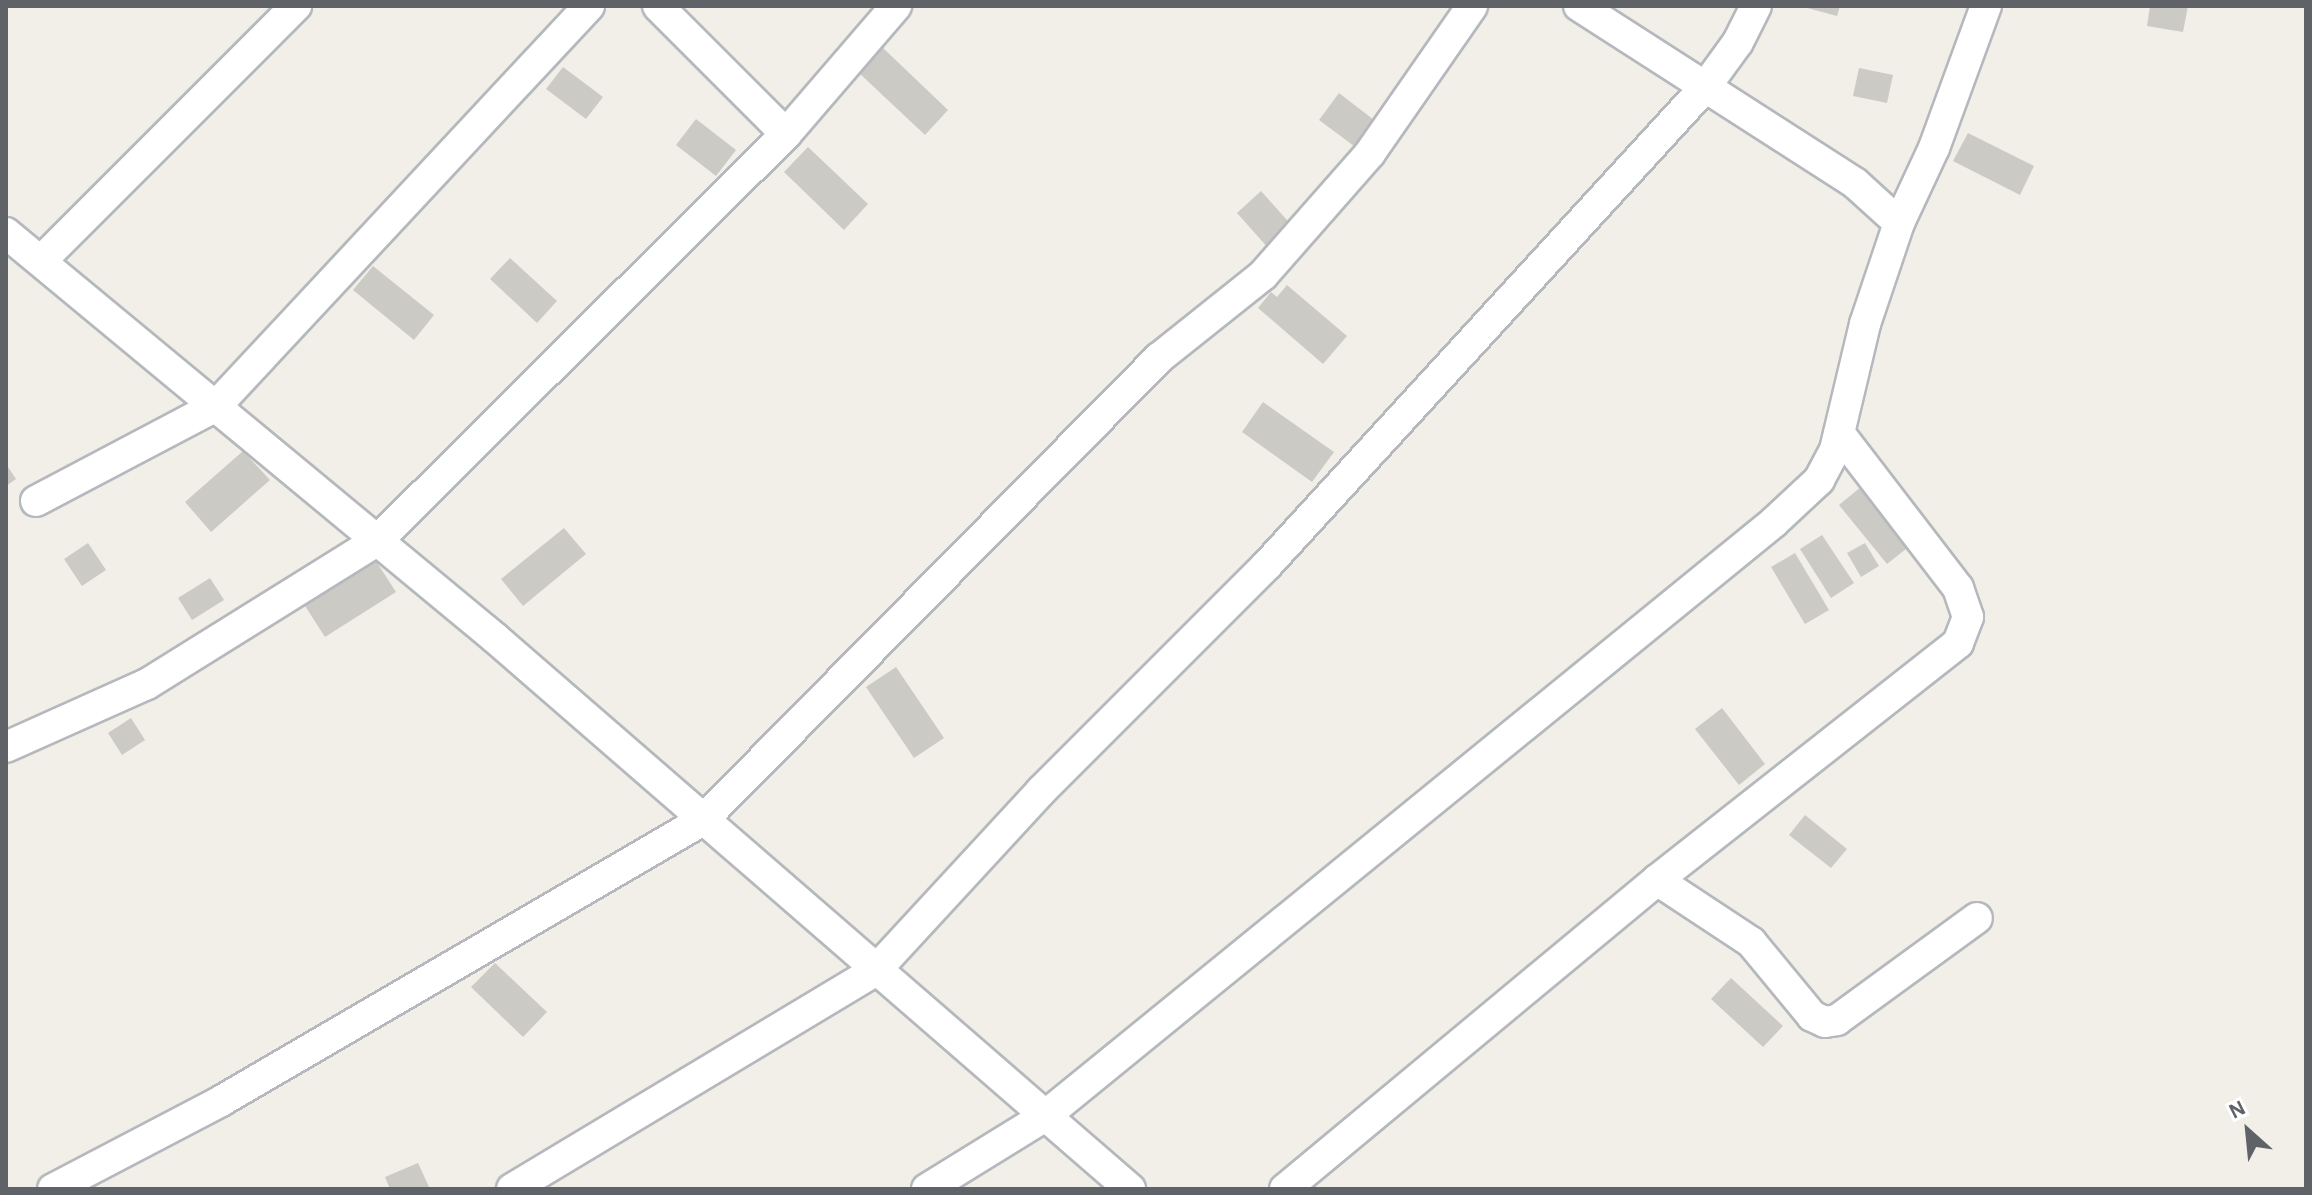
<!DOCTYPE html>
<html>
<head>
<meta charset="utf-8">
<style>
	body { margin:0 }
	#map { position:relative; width:2312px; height:1195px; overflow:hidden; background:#f1efe8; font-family:"Alegreya Sans",sans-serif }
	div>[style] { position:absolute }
	.building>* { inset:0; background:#cccac5 }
	.roads { filter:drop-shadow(2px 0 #b5b8bc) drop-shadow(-2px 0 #b5b8bc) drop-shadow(0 2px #b5b8bc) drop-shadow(0 -2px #b5b8bc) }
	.minor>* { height:30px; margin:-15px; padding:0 15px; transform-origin:15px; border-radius:15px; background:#fff }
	span { translate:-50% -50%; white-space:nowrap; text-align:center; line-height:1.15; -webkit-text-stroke:8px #fff; paint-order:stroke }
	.frame { position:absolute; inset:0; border:8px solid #5f6368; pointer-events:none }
	.north { position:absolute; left:2208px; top:1091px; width:80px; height:80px; -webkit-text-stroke:6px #fff; paint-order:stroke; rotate:333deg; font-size:22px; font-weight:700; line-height:32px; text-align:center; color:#5f6368 }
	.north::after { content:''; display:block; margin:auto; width:28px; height:36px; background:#5f6368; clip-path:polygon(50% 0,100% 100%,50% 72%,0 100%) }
</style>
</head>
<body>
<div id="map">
	<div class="building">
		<i style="clip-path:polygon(1800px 6px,1840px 6px,1837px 16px)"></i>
		<i style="clip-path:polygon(2150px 6px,2188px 6px,2183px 32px,2147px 26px)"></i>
		<i style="clip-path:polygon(882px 47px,948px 110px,925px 135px,858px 72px)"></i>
		<i style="clip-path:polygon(563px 67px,603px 97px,586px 119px,546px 89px)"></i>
		<i style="clip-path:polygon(1859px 68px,1893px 75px,1887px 103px,1853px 96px)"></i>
		<i style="clip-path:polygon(1339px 93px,1374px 120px,1354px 146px,1319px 120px)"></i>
		<i style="clip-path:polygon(696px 119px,736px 150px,716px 176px,676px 145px)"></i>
		<i style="clip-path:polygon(1968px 133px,2034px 166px,2020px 195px,1953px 161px)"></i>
		<i style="clip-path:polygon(808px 147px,868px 204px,844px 230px,784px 172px)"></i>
		<i style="clip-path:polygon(1261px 191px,1294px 228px,1269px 249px,1237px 213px)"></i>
		<i style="clip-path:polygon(510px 258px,557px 301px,537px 323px,490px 279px)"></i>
		<i style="clip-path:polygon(373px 266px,434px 315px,414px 340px,353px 290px)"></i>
		<i style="clip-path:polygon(1287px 285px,1347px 336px,1323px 364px,1258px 308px,1271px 292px,1277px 297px)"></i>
		<i style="clip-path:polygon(1263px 402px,1334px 452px,1312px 482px,1242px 432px)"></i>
		<i style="clip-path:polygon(243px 451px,270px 480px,211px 532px,185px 502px)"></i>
		<i style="clip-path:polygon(6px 464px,16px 479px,6px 486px)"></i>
		<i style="clip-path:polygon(1862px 486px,1911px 545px,1887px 564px,1839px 505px)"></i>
		<i style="clip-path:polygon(564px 528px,586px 554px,523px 606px,501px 579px)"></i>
		<i style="clip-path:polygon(1822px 535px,1854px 583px,1831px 598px,1800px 549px)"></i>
		<i style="clip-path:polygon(88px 543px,106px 570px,82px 586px,64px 559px)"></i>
		<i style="clip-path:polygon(1865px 543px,1879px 566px,1861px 577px,1847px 553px)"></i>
		<i style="clip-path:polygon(1795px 553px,1829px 610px,1805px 624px,1771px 567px)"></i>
		<i style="clip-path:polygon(376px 561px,396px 592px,325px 637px,305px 606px)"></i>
		<i style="clip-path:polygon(210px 578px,224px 600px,192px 620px,178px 598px)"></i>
		<i style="clip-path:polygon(896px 667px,944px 738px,914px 758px,866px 687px)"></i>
		<i style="clip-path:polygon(1722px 708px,1765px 764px,1739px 785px,1695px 729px)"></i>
		<i style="clip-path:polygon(131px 718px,145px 740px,122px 755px,108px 733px)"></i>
		<i style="clip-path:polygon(1805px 815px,1847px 849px,1831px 868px,1789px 835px)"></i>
		<i style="clip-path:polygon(495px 963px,547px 1012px,523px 1037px,471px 987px)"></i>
		<i style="clip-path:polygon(1731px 978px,1783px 1026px,1763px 1047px,1711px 999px)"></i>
		<i style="clip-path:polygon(418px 1163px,430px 1189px,390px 1189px,385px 1177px)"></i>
	</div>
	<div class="roads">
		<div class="minor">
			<i style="left:658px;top:6px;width:181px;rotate:45deg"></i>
			<i style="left:1899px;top:223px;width:83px;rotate:-65deg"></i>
			<i style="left:1934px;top:148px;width:151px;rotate:-69.9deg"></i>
			<i style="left:6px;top:233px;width:635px;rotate:39.63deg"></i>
			<i style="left:495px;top:638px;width:841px;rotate:40.95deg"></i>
			<i style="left:41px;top:261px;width:361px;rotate:-45deg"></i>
			<i style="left:36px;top:501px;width:204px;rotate:-27.8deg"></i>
			<i style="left:216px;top:406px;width:547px;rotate:-47deg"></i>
			<i style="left:6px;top:747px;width:154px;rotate:-24.1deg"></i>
			<i style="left:147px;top:684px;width:272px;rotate:-31.9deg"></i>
			<i style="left:378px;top:540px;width:576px;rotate:-44.86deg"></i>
			<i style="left:786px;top:134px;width:169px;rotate:-49.3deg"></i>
			<i style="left:1657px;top:880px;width:113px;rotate:33.4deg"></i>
			<i style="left:1751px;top:942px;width:96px;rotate:50.5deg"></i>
			<i style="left:1812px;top:1016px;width:14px;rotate:25deg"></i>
			<i style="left:1825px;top:1022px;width:12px;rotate:-9deg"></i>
			<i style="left:1837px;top:1020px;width:173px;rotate:-36.1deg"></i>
			<i style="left:53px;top:1189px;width:190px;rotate:-27.6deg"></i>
			<i style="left:221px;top:1101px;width:558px;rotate:-30.24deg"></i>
			<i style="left:703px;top:820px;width:649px;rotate:-45.37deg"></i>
			<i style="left:1159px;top:358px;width:133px;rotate:-38.6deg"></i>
			<i style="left:1263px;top:275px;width:162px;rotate:-48.7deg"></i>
			<i style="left:1370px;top:153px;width:179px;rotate:-55.2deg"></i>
			<i style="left:512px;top:1189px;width:425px;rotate:-31deg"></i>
			<i style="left:876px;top:970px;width:243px;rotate:-47.3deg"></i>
			<i style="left:1041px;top:791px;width:320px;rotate:-45deg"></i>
			<i style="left:1267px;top:565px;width:650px;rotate:-47.49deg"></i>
			<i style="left:1706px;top:86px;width:54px;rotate:-54deg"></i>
			<i style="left:1738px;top:42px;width:40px;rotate:-63.4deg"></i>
			<i style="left:927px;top:1189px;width:139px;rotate:-31.7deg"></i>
			<i style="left:1045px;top:1116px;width:940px;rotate:-39.17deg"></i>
			<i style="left:1774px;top:522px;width:62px;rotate:-43deg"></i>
			<i style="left:1819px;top:480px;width:34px;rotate:-62deg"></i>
			<i style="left:1835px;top:450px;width:130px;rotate:-76.6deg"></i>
			<i style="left:1865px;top:324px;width:107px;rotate:-71.4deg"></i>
			<i style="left:1899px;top:223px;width:59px;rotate:-137.7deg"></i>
			<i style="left:1855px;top:183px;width:328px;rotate:-147.3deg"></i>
			<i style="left:1285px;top:1189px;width:484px;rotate:-39.7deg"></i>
			<i style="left:1657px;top:880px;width:383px;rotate:-38.2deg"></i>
			<i style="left:1958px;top:643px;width:28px;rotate:-69deg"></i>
			<i style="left:1968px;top:617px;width:31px;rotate:-109deg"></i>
			<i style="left:1958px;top:588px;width:195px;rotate:-127.5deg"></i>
		</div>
	</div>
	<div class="frame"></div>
	<div class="north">N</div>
</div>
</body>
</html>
